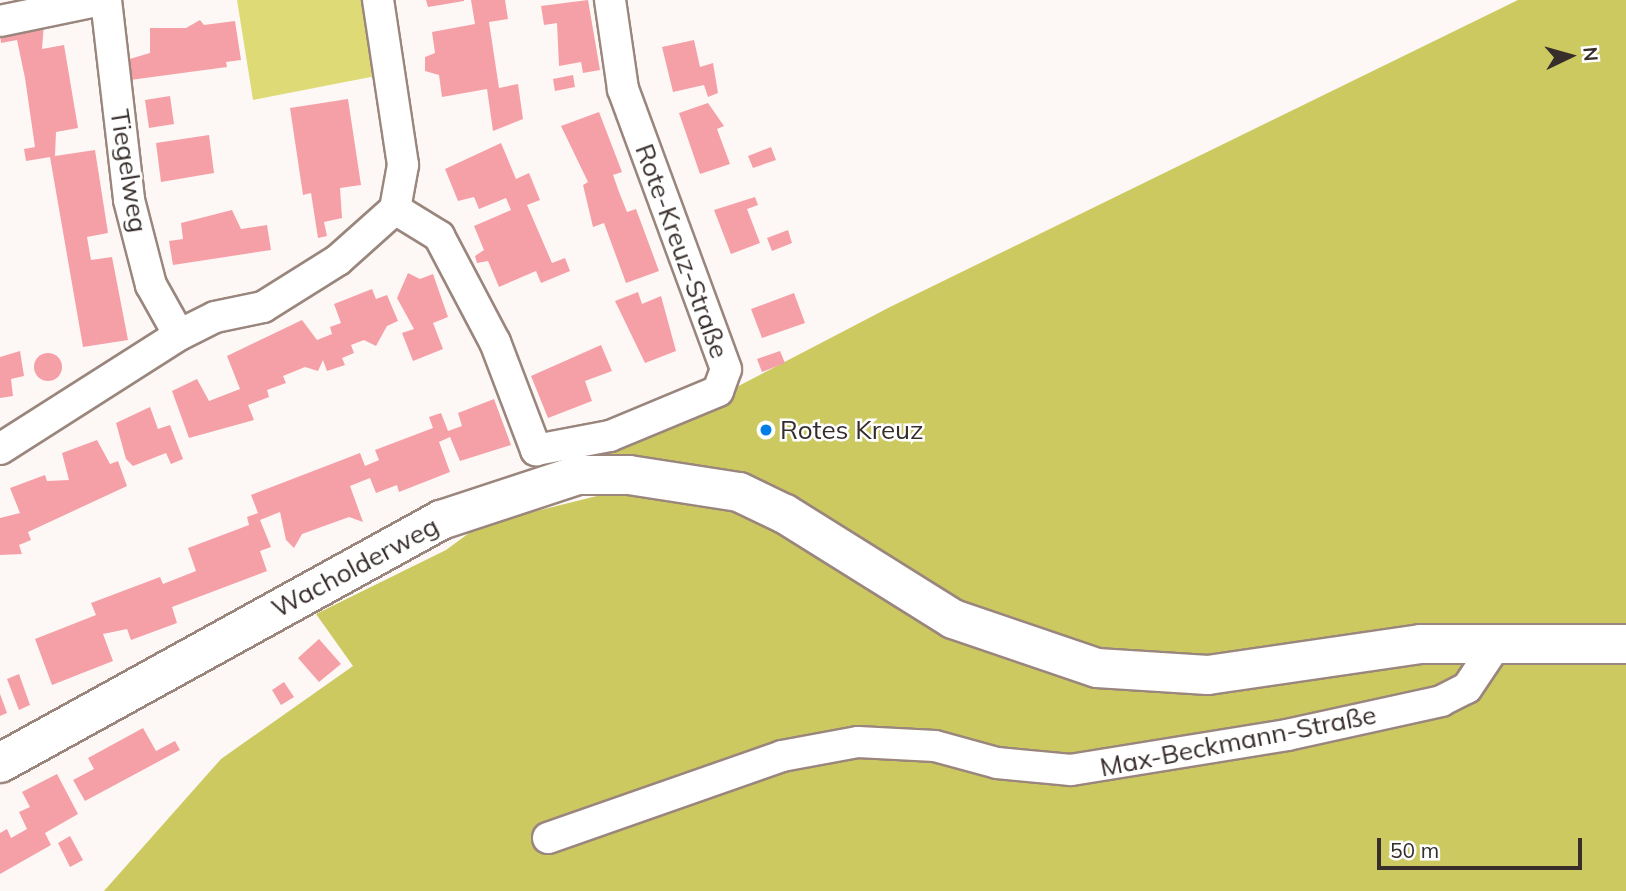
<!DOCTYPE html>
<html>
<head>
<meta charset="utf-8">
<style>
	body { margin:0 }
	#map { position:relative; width:1626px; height:891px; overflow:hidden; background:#fdf8f6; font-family:Mulish,sans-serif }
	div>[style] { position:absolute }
	.green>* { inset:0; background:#dedb77 }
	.forest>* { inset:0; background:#ccc961 }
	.building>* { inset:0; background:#f5a0a6 }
	.round { border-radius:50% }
	.roads { filter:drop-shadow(2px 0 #9a867d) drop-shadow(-2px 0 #9a867d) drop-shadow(0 2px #9a867d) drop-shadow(0 -2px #9a867d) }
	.street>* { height:30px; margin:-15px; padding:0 15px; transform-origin:15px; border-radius:15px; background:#fff }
	.secondary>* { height:38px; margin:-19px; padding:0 19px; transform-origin:19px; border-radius:19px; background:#fff }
	.dots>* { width:19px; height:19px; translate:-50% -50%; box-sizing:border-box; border:4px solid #fff; border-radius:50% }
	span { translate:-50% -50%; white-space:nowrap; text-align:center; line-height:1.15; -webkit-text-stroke:5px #fff; paint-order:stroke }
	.street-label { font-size:26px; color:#372e2b }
	.poi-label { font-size:26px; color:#372e2b }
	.left { translate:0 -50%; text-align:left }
	.north { position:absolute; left:1535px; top:21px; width:70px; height:70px; -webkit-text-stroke:5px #fff; paint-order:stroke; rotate:85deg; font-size:19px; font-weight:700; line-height:28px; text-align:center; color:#372e2b }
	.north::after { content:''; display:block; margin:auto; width:24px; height:32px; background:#372e2b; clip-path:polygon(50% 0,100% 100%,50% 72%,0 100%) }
	.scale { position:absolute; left:1377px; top:838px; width:205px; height:32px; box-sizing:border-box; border:4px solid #372e2b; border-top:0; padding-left:9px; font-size:21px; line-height:24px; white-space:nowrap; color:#372e2b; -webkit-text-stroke:5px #fff; paint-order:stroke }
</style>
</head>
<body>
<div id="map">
	<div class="green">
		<i style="clip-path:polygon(237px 0,368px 0,381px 75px,253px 100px)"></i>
	</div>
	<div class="forest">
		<i style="clip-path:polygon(1518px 0,1626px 0,1626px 891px,104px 891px,221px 759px,353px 666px,316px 614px,446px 550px,480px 525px,601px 495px,598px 444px,650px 432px,890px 307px)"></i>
	</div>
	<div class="building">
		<i style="clip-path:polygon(426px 0,464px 0,464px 1px,428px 7px)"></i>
		<i style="clip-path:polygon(471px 0,505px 0,508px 19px,489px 22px,499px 88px,518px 84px,523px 119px,493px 131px,487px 89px,442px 97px,439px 75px,425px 71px,425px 57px,435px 53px,432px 32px,475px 24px)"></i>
		<i style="clip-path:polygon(588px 0,600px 70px,583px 73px,581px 62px,559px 66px,557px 23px,544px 25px,541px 6px)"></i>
		<i style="clip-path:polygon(200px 20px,204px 25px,235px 21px,241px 60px,226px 62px,227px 67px,130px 80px,126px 60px,150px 53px,150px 28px,186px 28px)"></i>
		<i style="clip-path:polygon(44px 23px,42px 49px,64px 45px,78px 128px,56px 132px,55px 156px,95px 150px,108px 233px,87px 237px,91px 260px,112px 257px,128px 340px,83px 347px,50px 157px,26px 161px,24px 149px,35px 147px,25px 78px,17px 40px,1px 43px,0 31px)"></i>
		<i style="clip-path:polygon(694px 40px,700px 67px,713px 63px,718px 93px,708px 97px,704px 85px,673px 92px,662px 47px)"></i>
		<i style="clip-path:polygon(573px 75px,575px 87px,555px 91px,553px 79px)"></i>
		<i style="clip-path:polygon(170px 96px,174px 124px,149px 128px,145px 100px)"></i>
		<i style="clip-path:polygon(348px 99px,361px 185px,340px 188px,342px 218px,324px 222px,327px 236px,318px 238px,311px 193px,303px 195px,290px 108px)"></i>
		<i style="clip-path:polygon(708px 103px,724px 126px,717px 129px,730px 164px,700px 174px,679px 113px)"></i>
		<i style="clip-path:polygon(599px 112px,622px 172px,613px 175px,619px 192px,627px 212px,636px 209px,659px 271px,626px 283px,604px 223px,593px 227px,583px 185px,588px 182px,561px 126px)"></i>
		<i style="clip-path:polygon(209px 135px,214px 173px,161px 182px,156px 143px)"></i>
		<i style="clip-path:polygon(501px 143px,516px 179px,529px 173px,540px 200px,527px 205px,552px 263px,565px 258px,570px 271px,541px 283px,536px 271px,499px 287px,488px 261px,477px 263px,475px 256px,484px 250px,474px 226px,511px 210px,506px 198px,479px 209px,474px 197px,458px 201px,445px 169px)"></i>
		<i style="clip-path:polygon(771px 147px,776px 160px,753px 168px,748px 156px)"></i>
		<i style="clip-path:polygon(755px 197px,758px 205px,747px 209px,760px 243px,731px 254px,714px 210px)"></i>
		<i style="clip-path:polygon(232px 210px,241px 229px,267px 225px,271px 250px,173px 265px,169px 241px,183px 239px,181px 223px)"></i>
		<i style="clip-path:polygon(788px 230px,792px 243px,772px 251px,767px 238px)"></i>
		<i style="clip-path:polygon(408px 273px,420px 279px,433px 274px,448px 317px,433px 323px,443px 349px,413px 361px,402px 333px,414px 329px,397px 298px)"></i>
		<i style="clip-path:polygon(372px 289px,376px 299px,387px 295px,398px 321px,387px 326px,376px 346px,364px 340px,351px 345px,354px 353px,342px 358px,345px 365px,327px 371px,323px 360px,318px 371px,305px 367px,283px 376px,286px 383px,267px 390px,269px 397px,248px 405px,254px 420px,189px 438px,172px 391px,197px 379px,209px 401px,240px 389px,227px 356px,302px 320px,317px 340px,332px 334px,330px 327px,341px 323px,334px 304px)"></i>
		<i style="clip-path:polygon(638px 292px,642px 304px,661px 296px,676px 351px,645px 363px,615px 301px)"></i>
		<i style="clip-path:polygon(794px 293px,805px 323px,762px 338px,751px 309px)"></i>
		<i style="clip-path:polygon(601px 345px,612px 371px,585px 381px,592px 401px,548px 418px,531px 376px)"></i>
		<i style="clip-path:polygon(20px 351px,24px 376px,11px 379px,13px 396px,0 398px,0 357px)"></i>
		<i style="clip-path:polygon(780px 351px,785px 363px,762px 372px,757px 359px)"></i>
		<i class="round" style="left:34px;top:353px;width:28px;height:28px"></i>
		<i style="clip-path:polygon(494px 399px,511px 445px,460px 461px,450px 437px,439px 442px,450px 472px,399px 492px,397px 485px,376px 493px,370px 478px,350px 486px,363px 522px,349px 517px,302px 534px,294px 548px,286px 540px,280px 512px,260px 520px,271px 547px,260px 551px,267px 571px,172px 607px,177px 623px,131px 640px,127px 629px,103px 634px,113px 661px,52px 685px,35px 639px,96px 615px,91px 603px,160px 577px,163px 584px,196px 571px,188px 548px,249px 525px,247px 517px,258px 513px,251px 495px,360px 453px,365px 466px,379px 460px,375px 450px,433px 428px,429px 417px,441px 413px,448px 431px,462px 426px,458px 413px)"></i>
		<i style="clip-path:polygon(150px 407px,158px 429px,170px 425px,183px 459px,171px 464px,166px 453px,133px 466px,126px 459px,116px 423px)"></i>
		<i style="clip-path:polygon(97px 440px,110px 464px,118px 461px,127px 486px,28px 532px,31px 540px,19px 545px,22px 554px,0 555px,0 518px,20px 513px,10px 488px,45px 475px,47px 481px,69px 480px,62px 453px)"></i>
		<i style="clip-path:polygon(319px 639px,341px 664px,319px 682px,298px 658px)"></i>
		<i style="clip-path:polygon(19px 674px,30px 705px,19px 710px,7px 679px)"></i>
		<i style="clip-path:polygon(284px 682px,294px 697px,281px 705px,272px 690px)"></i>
		<i style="clip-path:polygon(0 694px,7px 713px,0 716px)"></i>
		<i style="clip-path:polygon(143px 728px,156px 751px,175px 741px,180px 750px,85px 801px,73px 780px,94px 769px,88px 758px)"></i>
		<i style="clip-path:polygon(57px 774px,78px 814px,45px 833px,51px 845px,0 874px,0 833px,7px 829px,11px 838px,27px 829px,19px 812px,30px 807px,22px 792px)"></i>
		<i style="clip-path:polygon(70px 836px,83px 860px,70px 867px,58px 843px)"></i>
	</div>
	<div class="roads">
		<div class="street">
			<i style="left:106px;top:0;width:201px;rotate:83.4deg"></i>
			<i style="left:129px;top:200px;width:88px;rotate:75.5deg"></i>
			<i style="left:151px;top:285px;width:57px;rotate:60.8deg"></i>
			<i style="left:0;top:21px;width:103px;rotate:-11.7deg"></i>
			<i style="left:395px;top:209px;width:52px;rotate:31.5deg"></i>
			<i style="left:439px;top:236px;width:120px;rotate:62.2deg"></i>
			<i style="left:495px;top:342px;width:116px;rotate:69.2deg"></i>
			<i style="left:536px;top:450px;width:75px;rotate:-10.7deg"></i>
			<i style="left:610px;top:436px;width:117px;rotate:-22.6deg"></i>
			<i style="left:718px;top:391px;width:23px;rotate:-70deg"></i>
			<i style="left:726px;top:369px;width:298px;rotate:-110.2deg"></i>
			<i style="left:623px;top:89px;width:90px;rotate:-98.3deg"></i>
			<i style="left:0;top:449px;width:212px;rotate:-32.5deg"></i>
			<i style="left:179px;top:335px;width:40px;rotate:-26.6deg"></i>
			<i style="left:215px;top:317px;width:49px;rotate:-11.8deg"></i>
			<i style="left:263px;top:307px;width:89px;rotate:-32.1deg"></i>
			<i style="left:338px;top:260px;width:76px;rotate:-41.8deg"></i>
			<i style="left:395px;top:209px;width:45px;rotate:-79.7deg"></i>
			<i style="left:403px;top:165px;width:167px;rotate:-98.6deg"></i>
			<i style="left:548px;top:838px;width:248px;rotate:-19.3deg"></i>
			<i style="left:782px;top:756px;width:77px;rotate:-10.4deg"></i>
			<i style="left:858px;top:742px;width:77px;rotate:3deg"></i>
			<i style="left:935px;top:746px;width:64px;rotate:15.3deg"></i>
			<i style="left:997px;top:763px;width:74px;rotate:5.4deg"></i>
			<i style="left:1071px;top:770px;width:219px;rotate:-9.2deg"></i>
			<i style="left:1287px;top:735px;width:158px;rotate:-12.4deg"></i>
			<i style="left:1441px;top:701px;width:29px;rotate:-27deg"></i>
			<i style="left:1467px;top:688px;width:54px;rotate:-56.3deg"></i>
		</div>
		<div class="secondary">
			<i style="left:0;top:763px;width:504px;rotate:-28.86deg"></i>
			<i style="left:441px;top:520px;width:144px;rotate:-18.2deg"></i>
			<i style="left:578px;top:475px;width:51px"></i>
			<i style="left:629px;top:475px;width:111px;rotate:8.8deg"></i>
			<i style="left:739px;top:492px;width:51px;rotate:25.6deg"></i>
			<i style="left:785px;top:514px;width:198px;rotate:32deg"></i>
			<i style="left:953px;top:619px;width:152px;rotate:18.8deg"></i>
			<i style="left:1097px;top:668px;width:111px;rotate:3.6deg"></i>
			<i style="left:1208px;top:675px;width:215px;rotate:-8.3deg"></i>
			<i style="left:1421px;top:644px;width:205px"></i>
		</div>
	</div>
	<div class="dots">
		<i style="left:766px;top:430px;background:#027fe6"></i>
	</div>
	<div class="street-label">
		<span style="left:129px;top:171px;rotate:81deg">Tiegelweg</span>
		<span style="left:682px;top:251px;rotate:70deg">Rote-Kreuz-Straße</span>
		<span style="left:355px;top:567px;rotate:-28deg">Wacholderweg</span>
		<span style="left:1238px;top:741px;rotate:-11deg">Max-Beckmann-Straße</span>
	</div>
	<div class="poi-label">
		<span class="left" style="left:780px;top:430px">Rotes Kreuz</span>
	</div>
	<div class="north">N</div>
	<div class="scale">50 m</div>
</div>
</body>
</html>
